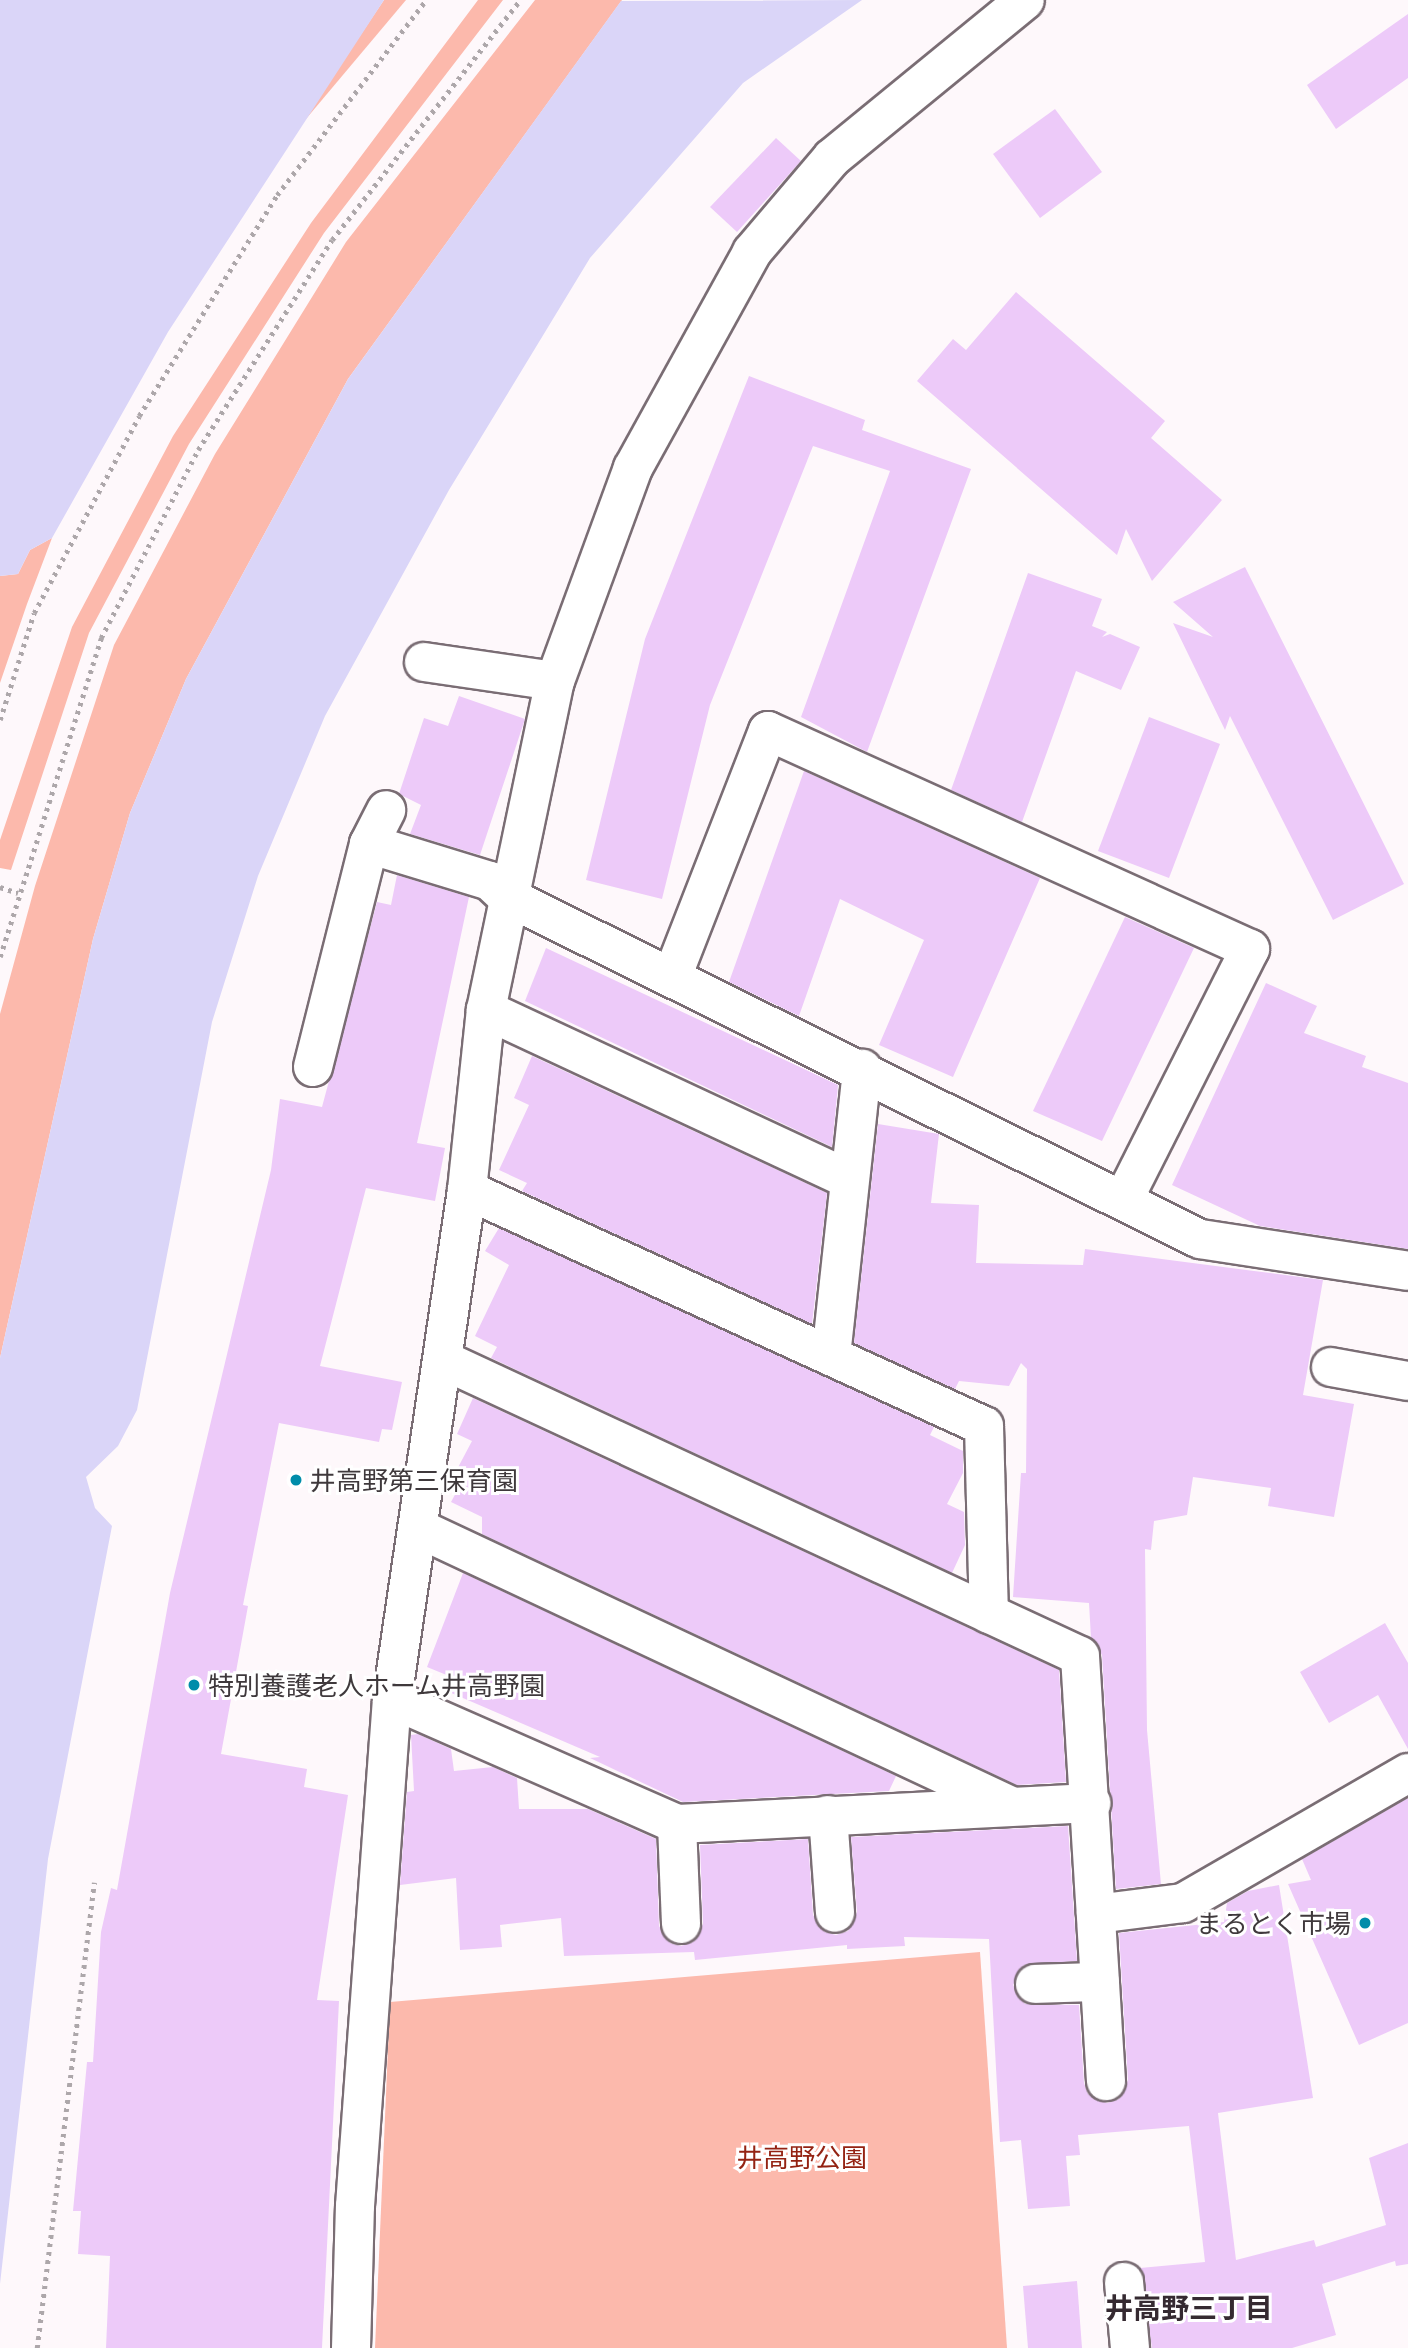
<!DOCTYPE html>
<html>
<head>
<meta charset="utf-8">
<style>
	body { margin:0 }
	#map { position:relative; width:1408px; height:2348px; overflow:hidden; background:#fef8fb; font-family:Commissioner,"Noto Sans JP",sans-serif }
	div>[style] { position:absolute }
	.green>* { inset:0; background:#fcb9ac }
	.water>* { inset:0; background:#dad5f8 }
	.building>* { inset:0; background:#edcaf9 }
	.path>* { height:4.5px; margin-top:-2.25px; transform-origin:0; background:repeating-linear-gradient(90deg,#ada7aa 0 3.5px,transparent 0 8.5px) }
	.roads { filter:drop-shadow(2px 0 #7a6d74) drop-shadow(-2px 0 #7a6d74) drop-shadow(0 2px #7a6d74) drop-shadow(0 -2px #7a6d74) }
	.minor>* { height:38px; margin:-19px; padding:0 19px; transform-origin:19px; border-radius:19px; background:#fff }
	.dots>* { width:19px; height:19px; translate:-50% -50%; box-sizing:border-box; border:4px solid #fff; border-radius:50% }
	span { translate:-50% -50%; white-space:nowrap; text-align:center; line-height:1.15; -webkit-text-stroke:6px #fff; paint-order:stroke }
	.poi-label { font-size:26px; color:#3f393c }
	.left { translate:0 -50%; text-align:left }
	.right { translate:-100% -50%; text-align:right }
	.park-label { font-size:26px; color:#942313 }
	.neighbourhood-label { font-size:28px; color:#352a31; font-weight:700 }
</style>
</head>
<body>
<div id="map">
	<div class="green">
		<i style="clip-path:polygon(384px 0,406px 0,295px 132px)"></i>
		<i style="clip-path:polygon(478px 0,503px 0,324px 233px,189px 444px,89px 633px,11px 870px,0 868px,0 840px,72px 627px,173px 436px,311px 223px)"></i>
		<i style="clip-path:polygon(535px 0,622px 0,348px 379px,186px 679px,130px 813px,93px 939px,0 1358px,0 1014px,35px 886px,114px 645px,215px 454px,346px 242px)"></i>
		<i style="clip-path:polygon(52px 538px,27px 604px,0 683px,0 576px,18px 574px,30px 550px)"></i>
		<i style="clip-path:polygon(980px 1952px,1007px 2348px,375px 2348px,390px 2002px)"></i>
	</div>
	<div class="water">
		<i style="clip-path:polygon(0 0,384px 0,168px 332px,52px 538px,30px 550px,18px 574px,0 576px)"></i>
		<i style="clip-path:polygon(862px 0,743px 83px,590px 258px,449px 490px,325px 716px,258px 876px,212px 1022px,137px 1410px,118px 1446px,86px 1477px,95px 1508px,112px 1526px,48px 1859px,0 2284px,0 1358px,93px 939px,130px 813px,186px 679px,348px 379px,621px 1px)"></i>
	</div>
	<div class="building">
		<i style="clip-path:polygon(1408px 14px,1408px 78px,1336px 129px,1307px 85px)"></i>
		<i style="clip-path:polygon(1055px 109px,1102px 172px,1040px 218px,993px 154px)"></i>
		<i style="clip-path:polygon(776px 138px,801px 161px,737px 232px,710px 207px)"></i>
		<i style="clip-path:polygon(1016px 292px,1165px 421px,1151px 438px,1222px 500px,1152px 581px,1126px 529px,1117px 555px,917px 381px,953px 339px,966px 350px)"></i>
		<i style="clip-path:polygon(749px 376px,865px 420px,862px 430px,971px 469px,867px 752px,801px 717px,890px 471px,813px 446px,710px 705px,662px 899px,586px 880px,645px 639px)"></i>
		<i style="clip-path:polygon(1245px 567px,1404px 884px,1333px 920px,1230px 716px,1225px 730px,1173px 623px,1213px 637px,1173px 602px)"></i>
		<i style="clip-path:polygon(1028px 573px,1102px 599px,1092px 626px,1107px 632px,1102px 637px,1110px 634px,1140px 647px,1121px 690px,1076px 671px,1022px 822px,951px 790px)"></i>
		<i style="clip-path:polygon(459px 696px,525px 719px,480px 855px,410px 834px,421px 805px,399px 794px,424px 718px,448px 726px)"></i>
		<i style="clip-path:polygon(1149px 717px,1220px 744px,1169px 878px,1098px 851px)"></i>
		<i style="clip-path:polygon(804px 771px,1040px 878px,953px 1077px,879px 1045px,924px 940px,840px 899px,799px 1016px,729px 982px)"></i>
		<i style="clip-path:polygon(397px 875px,469px 897px,417px 1143px,445px 1148px,435px 1201px,366px 1188px,320px 1366px,402px 1382px,392px 1430px,382px 1429px,379px 1442px,279px 1423px,243px 1605px,248px 1606px,221px 1754px,307px 1769px,304px 1787px,348px 1795px,317px 2000px,339px 2001px,322px 2348px,106px 2348px,110px 2256px,78px 2254px,81px 2211px,73px 2211px,87px 2062px,93px 2062px,101px 1932px,111px 1888px,117px 1890px,170px 1593px,271px 1170px,280px 1099px,322px 1107px,377px 902px,391px 905px)"></i>
		<i style="clip-path:polygon(1125px 917px,1194px 948px,1102px 1141px,1033px 1111px)"></i>
		<i style="clip-path:polygon(546px 948px,838px 1085px,832px 1147px,525px 1001px)"></i>
		<i style="clip-path:polygon(1266px 983px,1317px 1006px,1304px 1033px,1366px 1056px,1362px 1067px,1408px 1083px,1408px 1249px,1260px 1226px,1172px 1185px)"></i>
		<i style="clip-path:polygon(532px 1056px,827px 1193px,812px 1324px,522px 1191px,527px 1183px,499px 1170px,529px 1105px,514px 1098px)"></i>
		<i style="clip-path:polygon(878px 1124px,939px 1134px,931px 1203px,979px 1205px,976px 1263px,1083px 1265px,1085px 1249px,1323px 1280px,1303px 1395px,1354px 1404px,1334px 1517px,1268px 1506px,1271px 1488px,1193px 1477px,1187px 1515px,1154px 1521px,1151px 1550px,1145px 1549px,1147px 1730px,1161px 1884px,1116px 1889px,1102px 1655px,1091px 1638px,1089px 1603px,1013px 1597px,1021px 1473px,1026px 1473px,1027px 1369px,1021px 1363px,1009px 1386px,959px 1381px,955px 1389px,854px 1343px)"></i>
		<i style="clip-path:polygon(499px 1228px,934px 1427px,930px 1435px,963px 1451px,963px 1473px,947px 1504px,964px 1512px,965px 1545px,952px 1573px,491px 1358px,497px 1347px,475px 1336px,509px 1265px,485px 1251px)"></i>
		<i style="clip-path:polygon(473px 1398px,1059px 1670px,1066px 1782px,1017px 1785px,482px 1534px,482px 1517px,451px 1502px,463px 1480px,454px 1475px,472px 1441px,457px 1434px)"></i>
		<i style="clip-path:polygon(463px 1573px,896px 1776px,889px 1791px,683px 1802px,590px 1758px,600px 1757px,442px 1689px,449px 1676px,427px 1667px)"></i>
		<i style="clip-path:polygon(1385px 1623px,1408px 1663px,1408px 1749px,1378px 1695px,1329px 1723px,1300px 1672px)"></i>
		<i style="clip-path:polygon(418px 1734px,451px 1749px,454px 1771px,493px 1767px,517px 1778px,519px 1809px,588px 1809px,656px 1839px,659px 1926px,670px 1943px,681px 1946px,693px 1942px,703px 1924px,700px 1845px,808px 1839px,813px 1915px,825px 1932px,836px 1935px,848px 1931px,857px 1912px,851px 1837px,1068px 1826px,1077px 1961px,1024px 1965px,1013px 1985px,1025px 2004px,1079px 2005px,1084px 2083px,1088px 2094px,1107px 2103px,1119px 2099px,1128px 2080px,1119px 1933px,1224px 1922px,1227px 1903px,1248px 1891px,1279px 1885px,1313px 2098px,1218px 2113px,1236px 2260px,1314px 2240px,1316px 2247px,1386px 2225px,1369px 2158px,1408px 2143px,1408px 2264px,1396px 2266px,1395px 2261px,1322px 2284px,1336px 2335px,1292px 2348px,1152px 2348px,1140px 2268px,1205px 2262px,1189px 2126px,1078px 2135px,1080px 2155px,1066px 2156px,1070px 2206px,1028px 2209px,1021px 2140px,1000px 2142px,989px 1939px,904px 1937px,905px 1946px,847px 1949px,847px 1945px,695px 1960px,694px 1952px,564px 1956px,561px 1918px,500px 1925px,502px 1947px,460px 1950px,456px 1878px,400px 1885px,407px 1792px,414px 1791px,411px 1735px)"></i>
		<i style="clip-path:polygon(1408px 1798px,1408px 2023px,1359px 2045px,1288px 1884px,1311px 1880px,1302px 1859px)"></i>
		<i style="clip-path:polygon(1077px 2281px,1082px 2348px,1028px 2348px,1023px 2286px)"></i>
	</div>
	<div class="path">
		<i style="left:0;top:720px;width:112px;rotate:-72.4deg"></i>
		<i style="left:34px;top:613px;width:223px;rotate:-61.9deg"></i>
		<i style="left:139px;top:416px;width:261px;rotate:-58deg"></i>
		<i style="left:277px;top:195px;width:245px;rotate:-52.6deg"></i>
		<i style="left:0;top:887px;width:19px;rotate:18deg"></i>
		<i style="left:0;top:957px;width:335px;rotate:-72.4deg"></i>
		<i style="left:101px;top:638px;width:212px;rotate:-62.7deg"></i>
		<i style="left:198px;top:450px;width:249px;rotate:-57.5deg"></i>
		<i style="left:332px;top:240px;width:305px;rotate:-51.9deg"></i>
		<i style="left:37px;top:2348px;width:469px;rotate:-83deg"></i>
	</div>
	<div class="roads">
		<div class="minor">
			<i style="left:424px;top:662px;width:132px;rotate:8.3deg"></i>
			<i style="left:369px;top:844px;width:127px;rotate:17deg"></i>
			<i style="left:490px;top:881px;width:22px;rotate:43deg"></i>
			<i style="left:506px;top:896px;width:774px;rotate:26.3deg"></i>
			<i style="left:1200px;top:1239px;width:210px;rotate:8.7deg"></i>
			<i style="left:672px;top:977px;width:264px;rotate:-68.7deg"></i>
			<i style="left:768px;top:731px;width:529px;rotate:24.34deg"></i>
			<i style="left:1250px;top:949px;width:281px;rotate:116.8deg"></i>
			<i style="left:486px;top:1010px;width:398px;rotate:25deg"></i>
			<i style="left:313px;top:1067px;width:230px;rotate:-75.9deg"></i>
			<i style="left:369px;top:844px;width:38px;rotate:-63deg"></i>
			<i style="left:467px;top:1190px;width:568px;rotate:24.54deg"></i>
			<i style="left:984px;top:1426px;width:188px;rotate:88.5deg"></i>
			<i style="left:831px;top:1356px;width:289px;rotate:-83.8deg"></i>
			<i style="left:443px;top:1360px;width:702px;rotate:24.92deg"></i>
			<i style="left:1080px;top:1656px;width:426px;rotate:86.5deg"></i>
			<i style="left:1331px;top:1367px;width:78px;rotate:10.3deg"></i>
			<i style="left:420px;top:1529px;width:653px;rotate:25.11deg"></i>
			<i style="left:392px;top:1699px;width:311px;rotate:23.7deg"></i>
			<i style="left:677px;top:1824px;width:415px;rotate:-2.9deg"></i>
			<i style="left:828px;top:1815px;width:98px;rotate:85.9deg"></i>
			<i style="left:677px;top:1824px;width:100px;rotate:87.7deg"></i>
			<i style="left:1096px;top:1914px;width:88px;rotate:-7.2deg"></i>
			<i style="left:1183px;top:1903px;width:260px;rotate:-30deg"></i>
			<i style="left:1035px;top:1984px;width:65px;rotate:-1.8deg"></i>
			<i style="left:1124px;top:2282px;width:66px;rotate:84.8deg"></i>
			<i style="left:351px;top:2348px;width:142px;rotate:-88.4deg"></i>
			<i style="left:355px;top:2206px;width:508px;rotate:-85.83deg"></i>
			<i style="left:392px;top:1699px;width:514px;rotate:-81.62deg"></i>
			<i style="left:467px;top:1190px;width:181px;rotate:-84deg"></i>
			<i style="left:486px;top:1010px;width:336px;rotate:-78.2deg"></i>
			<i style="left:555px;top:681px;width:227px;rotate:-69.9deg"></i>
			<i style="left:633px;top:468px;width:247px;rotate:-61.1deg"></i>
			<i style="left:752px;top:252px;width:123px;rotate:-49.6deg"></i>
			<i style="left:832px;top:158px;width:249px;rotate:-39.3deg"></i>
		</div>
	</div>
	<div class="dots">
		<i style="left:296px;top:1480px;background:#008daa"></i>
		<i style="left:194px;top:1685px;background:#008daa"></i>
		<i style="left:1365px;top:1923px;background:#008daa"></i>
	</div>
	<div class="poi-label">
		<span class="left" style="left:310px;top:1480px">井高野第三保育園</span>
		<span class="left" style="left:208px;top:1685px">特別養護老人ホーム井高野園</span>
		<span class="right" style="left:1351px;top:1923px">まるとく市場</span>
	</div>
	<div class="park-label">
		<span style="left:802px;top:2157px">井高野公園</span>
	</div>
	<div class="neighbourhood-label">
		<span style="left:1189px;top:2307px">井高野三丁目</span>
	</div>
</div>
</body>
</html>
